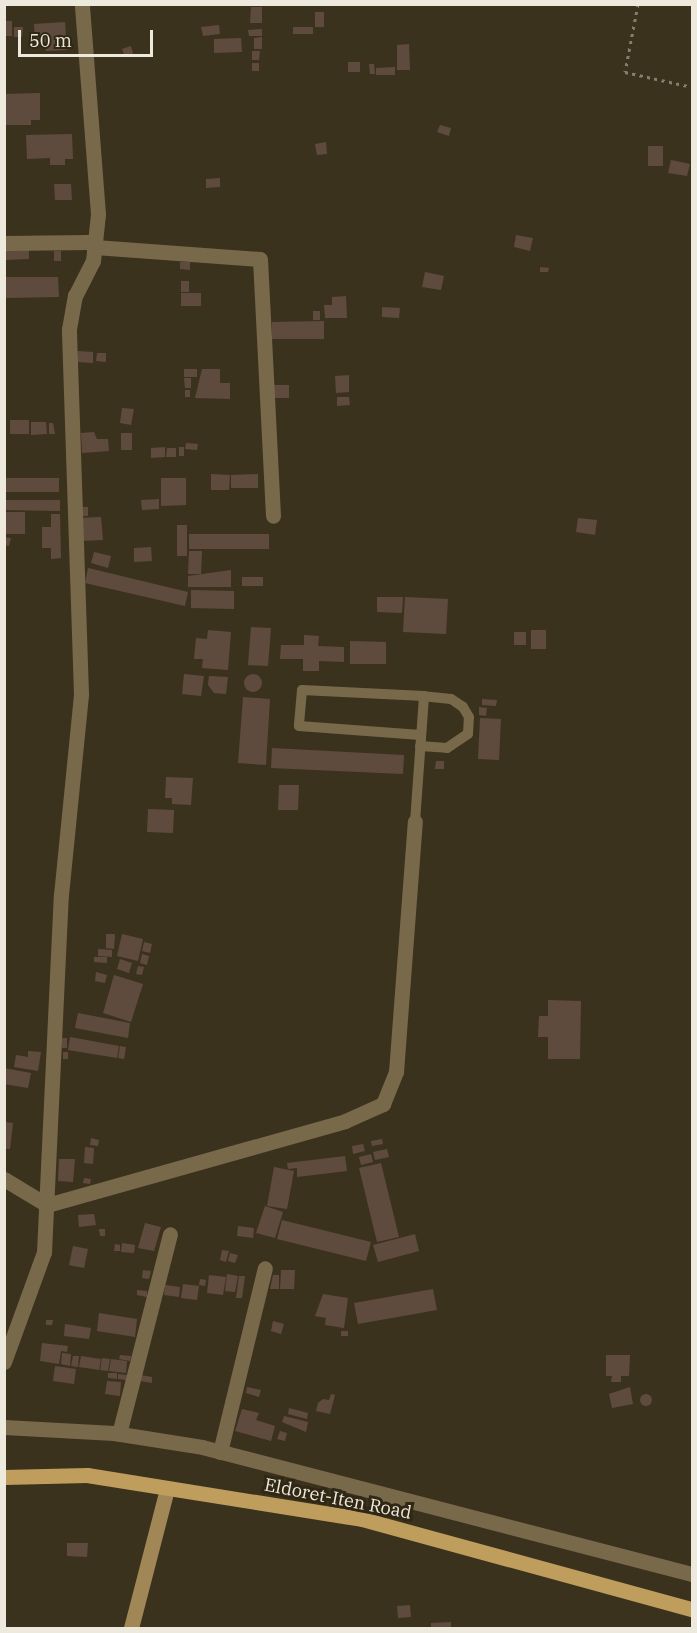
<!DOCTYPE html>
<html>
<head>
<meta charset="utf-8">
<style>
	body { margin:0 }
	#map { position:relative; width:697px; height:1633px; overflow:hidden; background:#3b321e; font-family:"IBM Plex Serif",serif }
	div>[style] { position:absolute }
	.building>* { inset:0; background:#5f4b3e }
	.round { border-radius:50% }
	.path>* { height:3px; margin-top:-1.5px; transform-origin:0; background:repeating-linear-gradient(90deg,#857d6d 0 3px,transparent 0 7.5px) }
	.lane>* { height:10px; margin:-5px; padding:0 5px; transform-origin:5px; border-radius:5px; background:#79694b }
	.street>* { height:15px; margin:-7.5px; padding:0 7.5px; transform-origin:7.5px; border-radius:7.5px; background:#79694b }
	.secondary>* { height:15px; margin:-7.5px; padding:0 7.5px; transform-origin:7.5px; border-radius:7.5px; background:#a18756 }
	.primary>* { height:15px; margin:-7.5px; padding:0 7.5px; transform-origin:7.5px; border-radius:7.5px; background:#bf9e5d }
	span { translate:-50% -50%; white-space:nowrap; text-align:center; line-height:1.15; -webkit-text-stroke:6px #302814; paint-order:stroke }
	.street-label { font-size:18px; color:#eee9dd }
	.frame { position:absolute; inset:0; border:6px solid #eee9dd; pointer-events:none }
	.scale { position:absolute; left:18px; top:30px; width:135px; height:27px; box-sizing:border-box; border:3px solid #eee9dd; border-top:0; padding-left:8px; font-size:18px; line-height:21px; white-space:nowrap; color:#eee9dd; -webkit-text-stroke:4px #302814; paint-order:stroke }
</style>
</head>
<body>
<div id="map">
	<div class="building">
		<i style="clip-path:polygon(251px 7px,262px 7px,262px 23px,250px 23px)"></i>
		<i style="clip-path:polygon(315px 12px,324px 12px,324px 27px,315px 27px)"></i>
		<i style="clip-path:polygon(4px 21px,12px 21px,12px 36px,4px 36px)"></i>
		<i style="clip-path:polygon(65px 22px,67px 50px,46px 51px,46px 42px,35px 42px,34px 24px)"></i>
		<i style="clip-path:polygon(219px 25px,220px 34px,203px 36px,201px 27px)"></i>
		<i style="clip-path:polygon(14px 27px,23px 27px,22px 37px,14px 37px)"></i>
		<i style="clip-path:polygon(293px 27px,313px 27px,313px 34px,293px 34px)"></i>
		<i style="clip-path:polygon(262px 29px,262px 36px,249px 36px,248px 30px)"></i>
		<i style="clip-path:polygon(262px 37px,262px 49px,254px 49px,254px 38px)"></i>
		<i style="clip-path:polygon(241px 38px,242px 52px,214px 53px,214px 39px)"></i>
		<i style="clip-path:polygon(409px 44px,410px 70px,397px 70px,397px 45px)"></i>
		<i style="clip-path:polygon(131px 46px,133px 54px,125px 57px,122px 49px)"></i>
		<i style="clip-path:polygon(252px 51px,260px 51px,259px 60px,252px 60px)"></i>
		<i style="clip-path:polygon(348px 62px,360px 62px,360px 72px,348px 72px)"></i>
		<i style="clip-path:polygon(252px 63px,259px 63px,259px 71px,252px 71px)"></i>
		<i style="clip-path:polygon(369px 64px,374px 64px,375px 74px,370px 74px)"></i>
		<i style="clip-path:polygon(395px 67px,395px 75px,376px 75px,376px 68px)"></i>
		<i style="clip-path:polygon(40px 93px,40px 120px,31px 120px,31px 125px,4px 125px,4px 94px)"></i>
		<i style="clip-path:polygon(440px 125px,451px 128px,449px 136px,437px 132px)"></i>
		<i style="clip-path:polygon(72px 134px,73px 159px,65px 159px,65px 165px,50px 165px,50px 158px,27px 159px,26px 135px)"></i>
		<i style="clip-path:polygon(326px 142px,327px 154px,317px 155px,315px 144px)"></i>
		<i style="clip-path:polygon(648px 146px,663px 146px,663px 166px,648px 166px)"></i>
		<i style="clip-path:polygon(671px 160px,690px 164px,687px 176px,668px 173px)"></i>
		<i style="clip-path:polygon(220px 178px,220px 187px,206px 188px,206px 179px)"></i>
		<i style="clip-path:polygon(54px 184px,71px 184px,72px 200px,55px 200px)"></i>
		<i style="clip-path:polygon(516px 235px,533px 238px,530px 251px,514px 247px)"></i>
		<i style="clip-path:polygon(4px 250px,29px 250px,29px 259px,4px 260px)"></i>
		<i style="clip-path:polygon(54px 251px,61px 251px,61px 261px,54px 261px)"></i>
		<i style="clip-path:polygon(180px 262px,190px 262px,190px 270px,180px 269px)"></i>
		<i style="clip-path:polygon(540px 267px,549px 268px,548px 272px,540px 272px)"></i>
		<i style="clip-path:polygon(425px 272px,444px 276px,441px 290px,422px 287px)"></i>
		<i style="clip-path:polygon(4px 277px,58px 277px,59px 297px,4px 298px)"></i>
		<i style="clip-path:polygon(181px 281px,189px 281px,189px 292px,181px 292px)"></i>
		<i style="clip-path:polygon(181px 293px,201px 293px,201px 306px,181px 306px)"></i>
		<i style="clip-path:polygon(346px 296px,347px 318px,325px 318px,324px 305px,332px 305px,332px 297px)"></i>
		<i style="clip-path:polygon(382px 307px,400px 308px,399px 318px,382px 317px)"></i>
		<i style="clip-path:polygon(313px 311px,320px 311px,320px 320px,313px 320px)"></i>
		<i style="clip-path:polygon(324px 321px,324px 339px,272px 339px,272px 322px)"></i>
		<i style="clip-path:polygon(78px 351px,93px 352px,93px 363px,77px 362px)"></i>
		<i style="clip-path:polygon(97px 353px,106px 353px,106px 362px,96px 361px)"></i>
		<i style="clip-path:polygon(184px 369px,197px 369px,197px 377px,184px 377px)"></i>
		<i style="clip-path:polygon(202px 369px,220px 369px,220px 383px,230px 383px,230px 399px,195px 398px)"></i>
		<i style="clip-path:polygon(349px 375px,349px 392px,336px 393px,335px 376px)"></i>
		<i style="clip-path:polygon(184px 378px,191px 378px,191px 388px,185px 388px)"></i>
		<i style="clip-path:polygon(273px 385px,289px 385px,289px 398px,273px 398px)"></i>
		<i style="clip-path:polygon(185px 390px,190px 390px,190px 397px,185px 397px)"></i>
		<i style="clip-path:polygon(337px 397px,349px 397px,350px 405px,337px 406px)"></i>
		<i style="clip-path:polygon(122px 408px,134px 409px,131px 425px,120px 423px)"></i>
		<i style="clip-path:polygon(10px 420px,29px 420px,29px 434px,10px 434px)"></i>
		<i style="clip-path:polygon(31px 422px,46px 422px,47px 434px,31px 435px)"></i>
		<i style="clip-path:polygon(49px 423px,53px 423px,55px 434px,49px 434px)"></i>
		<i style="clip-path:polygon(94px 432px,97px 439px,108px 439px,109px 451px,82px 453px,81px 433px)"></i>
		<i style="clip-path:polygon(121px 433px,132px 433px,132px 450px,121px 450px)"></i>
		<i style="clip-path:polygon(186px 443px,198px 444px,197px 450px,185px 449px)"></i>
		<i style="clip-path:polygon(165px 447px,165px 457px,151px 458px,151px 448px)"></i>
		<i style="clip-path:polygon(179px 447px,184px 447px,184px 456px,179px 456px)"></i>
		<i style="clip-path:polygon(167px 448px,176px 448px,176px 457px,166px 457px)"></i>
		<i style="clip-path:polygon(211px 474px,230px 475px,229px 490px,211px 490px)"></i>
		<i style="clip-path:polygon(258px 474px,258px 488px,231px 488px,231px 475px)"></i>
		<i style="clip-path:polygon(4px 478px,59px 478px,59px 492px,4px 492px)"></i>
		<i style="clip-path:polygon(161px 478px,186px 478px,186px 505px,161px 506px)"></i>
		<i style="clip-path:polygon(159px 499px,159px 509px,142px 510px,141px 500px)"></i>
		<i style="clip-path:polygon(4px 500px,60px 500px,60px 511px,4px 510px)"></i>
		<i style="clip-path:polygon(80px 507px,88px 507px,88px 516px,80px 516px)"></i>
		<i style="clip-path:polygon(6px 512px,25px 512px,25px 534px,5px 534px)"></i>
		<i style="clip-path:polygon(51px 514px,60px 514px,61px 558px,51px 559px,51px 548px,42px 548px,42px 527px,51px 527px)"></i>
		<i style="clip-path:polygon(101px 517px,103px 540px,80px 541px,78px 518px)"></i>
		<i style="clip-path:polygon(578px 518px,597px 520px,595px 535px,576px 532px)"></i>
		<i style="clip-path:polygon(177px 525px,187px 525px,187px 556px,177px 556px)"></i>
		<i style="clip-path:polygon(189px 534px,269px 534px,269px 549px,189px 549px)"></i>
		<i style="clip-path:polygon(4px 537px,11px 538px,9px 546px,4px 545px)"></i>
		<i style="clip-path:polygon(151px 547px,152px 561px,134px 562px,134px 548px)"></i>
		<i style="clip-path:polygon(189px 551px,202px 551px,201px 574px,188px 574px)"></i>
		<i style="clip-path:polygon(94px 552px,111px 556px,108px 568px,91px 563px)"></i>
		<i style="clip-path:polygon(88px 568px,188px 592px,185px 606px,85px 583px)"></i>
		<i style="clip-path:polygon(231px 570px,231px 587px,188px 587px,188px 576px)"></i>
		<i style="clip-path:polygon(242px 577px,263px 577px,263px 586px,242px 586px)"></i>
		<i style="clip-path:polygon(191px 590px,234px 591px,234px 609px,191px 608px)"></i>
		<i style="clip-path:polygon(377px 597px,403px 597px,402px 613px,377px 612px)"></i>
		<i style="clip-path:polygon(405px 597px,448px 599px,446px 634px,403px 632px)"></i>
		<i style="clip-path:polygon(251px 627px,271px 628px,268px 666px,248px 665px)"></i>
		<i style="clip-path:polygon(208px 630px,231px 632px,228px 670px,202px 668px,203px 659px,194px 659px,196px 638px,207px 639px)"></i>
		<i style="clip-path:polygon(531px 630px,546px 630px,546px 649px,531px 649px)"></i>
		<i style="clip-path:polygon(514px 632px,526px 632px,526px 645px,514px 645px)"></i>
		<i style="clip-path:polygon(304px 635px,319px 636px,318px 646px,344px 647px,344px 662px,319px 661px,319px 671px,303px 671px,303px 659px,280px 659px,281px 645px,304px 645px)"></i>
		<i style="clip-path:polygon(350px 641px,386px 642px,386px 664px,350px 664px)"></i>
		<i class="round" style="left:244px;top:674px;width:18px;height:18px"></i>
		<i style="clip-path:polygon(184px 674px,204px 676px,201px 696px,182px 694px)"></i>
		<i style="clip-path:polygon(209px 676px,228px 677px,226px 694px,214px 693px,208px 685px)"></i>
		<i style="clip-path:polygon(243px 697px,270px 699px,266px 765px,238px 763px)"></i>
		<i style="clip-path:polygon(482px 699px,497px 700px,496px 706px,482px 705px)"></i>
		<i style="clip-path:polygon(479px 707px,487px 708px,486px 716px,479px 715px)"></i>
		<i style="clip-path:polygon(480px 718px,501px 719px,499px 760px,478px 759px)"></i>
		<i style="clip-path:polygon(272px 748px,404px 755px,403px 774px,271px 768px)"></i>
		<i style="clip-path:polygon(436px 761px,444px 761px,444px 769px,435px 769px)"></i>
		<i style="clip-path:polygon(166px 777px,193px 778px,191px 805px,172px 804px,172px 798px,165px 798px)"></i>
		<i style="clip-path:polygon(279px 785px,299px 785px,298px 810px,278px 810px)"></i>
		<i style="clip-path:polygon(148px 809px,174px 810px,173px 833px,147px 832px)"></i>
		<i style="clip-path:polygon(106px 934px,115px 934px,114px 949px,106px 948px)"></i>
		<i style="clip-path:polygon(122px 934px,143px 939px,138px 961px,117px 956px)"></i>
		<i style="clip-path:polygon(144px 942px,152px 944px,150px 953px,142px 951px)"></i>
		<i style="clip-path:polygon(98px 949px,112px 950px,112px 957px,98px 956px)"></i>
		<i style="clip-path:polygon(142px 954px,149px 956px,147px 965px,140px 963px)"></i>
		<i style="clip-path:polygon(94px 957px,107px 957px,107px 963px,94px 962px)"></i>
		<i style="clip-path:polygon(120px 959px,132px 963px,129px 973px,117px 969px)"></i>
		<i style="clip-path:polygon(138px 966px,144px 967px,142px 975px,136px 974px)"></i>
		<i style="clip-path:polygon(96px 972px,107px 975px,105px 983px,95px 981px)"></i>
		<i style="clip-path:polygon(114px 975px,143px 984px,131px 1022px,103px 1013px)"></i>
		<i style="clip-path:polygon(548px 1000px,581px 1001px,580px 1059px,548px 1059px,548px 1037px,538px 1037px,539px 1016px,548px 1016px)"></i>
		<i style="clip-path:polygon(78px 1013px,130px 1023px,128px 1038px,75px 1028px)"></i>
		<i style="clip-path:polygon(70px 1037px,119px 1046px,117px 1058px,68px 1050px)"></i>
		<i style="clip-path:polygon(62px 1038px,67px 1038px,67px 1048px,62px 1048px)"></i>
		<i style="clip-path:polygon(120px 1046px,126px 1047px,124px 1059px,118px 1058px)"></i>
		<i style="clip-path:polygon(28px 1051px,41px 1052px,38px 1071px,14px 1067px,16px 1055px,28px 1057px)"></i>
		<i style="clip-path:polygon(63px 1052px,68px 1052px,68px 1059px,63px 1059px)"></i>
		<i style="clip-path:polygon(4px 1068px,31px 1073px,28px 1088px,4px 1084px)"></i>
		<i style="clip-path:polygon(4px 1122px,13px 1123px,10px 1149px,4px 1149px)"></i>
		<i style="clip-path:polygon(91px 1138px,99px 1140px,98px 1146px,90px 1145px)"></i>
		<i style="clip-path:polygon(382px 1139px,383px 1144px,372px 1146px,371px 1141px)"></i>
		<i style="clip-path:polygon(363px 1144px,365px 1151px,353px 1154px,352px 1146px)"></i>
		<i style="clip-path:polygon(85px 1147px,94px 1148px,93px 1164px,84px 1163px)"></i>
		<i style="clip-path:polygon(387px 1149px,389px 1157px,375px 1160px,373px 1152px)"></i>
		<i style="clip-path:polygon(371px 1154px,373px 1162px,361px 1165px,359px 1157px)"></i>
		<i style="clip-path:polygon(345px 1156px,347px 1171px,297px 1177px,297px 1168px,288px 1169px,287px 1163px)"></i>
		<i style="clip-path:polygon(59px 1159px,75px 1159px,73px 1182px,58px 1181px)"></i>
		<i style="clip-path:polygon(381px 1163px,399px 1237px,377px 1242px,359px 1168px)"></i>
		<i style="clip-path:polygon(274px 1167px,294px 1171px,287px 1209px,267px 1206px)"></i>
		<i style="clip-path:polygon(84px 1178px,91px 1179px,90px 1184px,83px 1183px)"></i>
		<i style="clip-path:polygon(265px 1206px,283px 1212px,275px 1238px,256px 1233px)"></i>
		<i style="clip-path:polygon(94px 1214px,96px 1225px,79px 1227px,78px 1215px)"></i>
		<i style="clip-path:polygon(282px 1220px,371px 1242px,366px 1261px,277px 1239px)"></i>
		<i style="clip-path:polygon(145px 1223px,161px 1227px,154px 1251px,138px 1248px)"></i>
		<i style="clip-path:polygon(238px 1226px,254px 1228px,253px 1238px,237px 1236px)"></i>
		<i style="clip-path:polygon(99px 1229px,105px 1229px,105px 1236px,100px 1236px)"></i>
		<i style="clip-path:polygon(415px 1234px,419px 1251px,378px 1262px,373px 1245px)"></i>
		<i style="clip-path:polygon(122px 1243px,135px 1245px,134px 1253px,121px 1252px)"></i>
		<i style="clip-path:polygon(115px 1244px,120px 1245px,120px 1251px,114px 1251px)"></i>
		<i style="clip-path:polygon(73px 1246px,88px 1249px,84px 1268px,69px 1265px)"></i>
		<i style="clip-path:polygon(222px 1250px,229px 1251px,226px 1262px,220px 1260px)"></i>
		<i style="clip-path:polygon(230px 1253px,238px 1255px,235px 1263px,228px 1261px)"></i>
		<i style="clip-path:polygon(143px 1270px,151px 1271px,149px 1279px,142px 1278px)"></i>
		<i style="clip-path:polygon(281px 1270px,295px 1270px,294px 1289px,280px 1289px)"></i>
		<i style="clip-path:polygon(227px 1274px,238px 1276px,235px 1292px,225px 1291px)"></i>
		<i style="clip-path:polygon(209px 1275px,226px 1277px,223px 1295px,207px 1293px)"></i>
		<i style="clip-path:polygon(273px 1275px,279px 1275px,279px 1289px,270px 1289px)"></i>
		<i style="clip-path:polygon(239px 1276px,245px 1276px,242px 1298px,236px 1298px)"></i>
		<i style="clip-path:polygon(200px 1279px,206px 1280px,205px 1286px,199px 1285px)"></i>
		<i style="clip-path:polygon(183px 1284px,199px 1286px,197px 1300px,181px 1298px)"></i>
		<i style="clip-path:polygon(165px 1285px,180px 1287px,179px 1297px,164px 1295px)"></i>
		<i style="clip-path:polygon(433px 1289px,437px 1310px,358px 1324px,354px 1303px)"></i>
		<i style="clip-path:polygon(137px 1290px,147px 1291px,147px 1297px,137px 1295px)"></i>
		<i style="clip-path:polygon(323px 1294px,348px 1298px,344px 1328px,325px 1325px,326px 1318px,315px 1316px)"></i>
		<i style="clip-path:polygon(99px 1313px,137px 1319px,135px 1337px,97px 1331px)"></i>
		<i style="clip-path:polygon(46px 1320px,53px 1320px,52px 1325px,46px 1325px)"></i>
		<i style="clip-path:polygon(273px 1321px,284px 1324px,281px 1334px,271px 1331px)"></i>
		<i style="clip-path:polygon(65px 1324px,91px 1328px,89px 1339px,64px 1336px)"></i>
		<i style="clip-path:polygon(341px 1331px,348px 1331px,348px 1336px,341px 1336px)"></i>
		<i style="clip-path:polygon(42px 1343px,68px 1346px,67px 1352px,61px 1351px,59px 1364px,40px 1361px)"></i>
		<i style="clip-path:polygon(62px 1353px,71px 1354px,70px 1366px,61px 1364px)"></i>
		<i style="clip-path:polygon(120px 1355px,131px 1356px,130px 1361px,119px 1359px)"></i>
		<i style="clip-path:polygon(606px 1355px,630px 1355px,629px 1376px,621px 1376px,621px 1382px,611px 1382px,612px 1376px,606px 1376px)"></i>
		<i style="clip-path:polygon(73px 1356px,79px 1356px,78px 1367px,71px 1366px)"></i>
		<i style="clip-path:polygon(81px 1356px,101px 1359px,99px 1370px,79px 1367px)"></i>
		<i style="clip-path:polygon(102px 1358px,110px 1359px,108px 1371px,100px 1370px)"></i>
		<i style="clip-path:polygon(111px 1359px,127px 1361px,126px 1373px,109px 1371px)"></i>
		<i style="clip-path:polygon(55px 1366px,76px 1369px,74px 1384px,53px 1381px)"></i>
		<i style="clip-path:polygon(108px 1373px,117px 1373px,117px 1379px,108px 1378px)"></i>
		<i style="clip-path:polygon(118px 1374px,127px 1375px,126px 1380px,118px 1379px)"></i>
		<i style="clip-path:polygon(141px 1375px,152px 1377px,152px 1383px,140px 1381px)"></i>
		<i style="clip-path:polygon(107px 1381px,121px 1382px,120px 1396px,105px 1394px)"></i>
		<i style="clip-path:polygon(247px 1387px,261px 1390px,259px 1397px,246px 1393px)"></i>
		<i style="clip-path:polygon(630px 1387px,633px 1404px,612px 1408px,609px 1394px)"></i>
		<i class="round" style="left:640px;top:1394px;width:12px;height:12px"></i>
		<i style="clip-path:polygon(331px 1394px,335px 1395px,330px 1414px,316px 1411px,318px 1403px,323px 1399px,329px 1400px)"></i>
		<i style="clip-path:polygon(289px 1408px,308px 1413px,307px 1419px,288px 1414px)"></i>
		<i style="clip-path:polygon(242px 1409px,259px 1413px,256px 1420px,275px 1426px,271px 1441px,235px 1431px)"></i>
		<i style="clip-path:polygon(284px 1416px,308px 1422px,306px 1432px,282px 1422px)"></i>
		<i style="clip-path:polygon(280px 1431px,287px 1433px,285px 1441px,277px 1439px)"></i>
		<i style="clip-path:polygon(67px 1543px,88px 1543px,87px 1557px,67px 1556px)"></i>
		<i style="clip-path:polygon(410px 1605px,411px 1617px,398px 1618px,397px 1606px)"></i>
		<i style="clip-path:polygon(451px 1622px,451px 1628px,431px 1628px,431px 1623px)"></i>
	</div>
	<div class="path">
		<i style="left:638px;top:4px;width:69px;rotate:100.8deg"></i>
		<i style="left:625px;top:72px;width:69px;rotate:12.6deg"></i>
	</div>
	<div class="lane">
		<i style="left:420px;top:746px;width:27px;rotate:4deg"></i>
		<i style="left:447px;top:748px;width:25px;rotate:-34deg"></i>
		<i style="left:468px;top:734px;width:17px;rotate:-87deg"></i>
		<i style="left:469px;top:717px;width:12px;rotate:-121deg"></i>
		<i style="left:463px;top:707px;width:14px;rotate:-146deg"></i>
		<i style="left:451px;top:699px;width:27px;rotate:-174deg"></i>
		<i style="left:415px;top:822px;width:126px;rotate:-85.9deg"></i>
		<i style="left:424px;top:696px;width:122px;rotate:-177.2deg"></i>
		<i style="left:302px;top:690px;width:36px;rotate:95deg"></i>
		<i style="left:299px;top:726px;width:122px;rotate:4.2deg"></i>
	</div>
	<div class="street">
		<i style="left:4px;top:243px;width:84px;rotate:-0.7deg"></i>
		<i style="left:88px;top:242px;width:9px;rotate:36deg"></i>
		<i style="left:95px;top:247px;width:165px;rotate:4.2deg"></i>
		<i style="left:260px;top:259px;width:257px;rotate:87.1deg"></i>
		<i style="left:4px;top:1179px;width:50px;rotate:31.2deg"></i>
		<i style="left:47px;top:1205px;width:310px;rotate:-15.7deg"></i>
		<i style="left:345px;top:1121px;width:42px;rotate:-24.1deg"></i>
		<i style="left:383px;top:1104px;width:35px;rotate:-68deg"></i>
		<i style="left:396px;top:1072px;width:251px;rotate:-85.7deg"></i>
		<i style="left:4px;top:1362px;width:117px;rotate:-70deg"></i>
		<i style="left:44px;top:1252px;width:357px;rotate:-87.3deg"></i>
		<i style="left:61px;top:895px;width:202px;rotate:-84.3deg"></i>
		<i style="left:81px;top:694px;width:365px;rotate:-91.9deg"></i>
		<i style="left:69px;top:329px;width:34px;rotate:-80deg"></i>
		<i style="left:75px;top:296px;width:39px;rotate:-63deg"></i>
		<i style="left:93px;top:261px;width:47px;rotate:-83.9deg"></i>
		<i style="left:98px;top:214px;width:211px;rotate:-94.4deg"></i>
		<i style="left:4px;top:1427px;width:110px;rotate:3.1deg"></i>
		<i style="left:114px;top:1433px;width:89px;rotate:9deg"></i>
		<i style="left:202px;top:1447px;width:506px;rotate:14.53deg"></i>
		<i style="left:119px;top:1434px;width:206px;rotate:-75.7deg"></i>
		<i style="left:220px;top:1452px;width:189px;rotate:-76.3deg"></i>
	</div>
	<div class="secondary">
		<i style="left:131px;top:1628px;width:144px;rotate:-75.5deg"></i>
	</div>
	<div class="primary">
		<i style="left:4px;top:1477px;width:83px;rotate:-1.4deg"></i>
		<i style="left:87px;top:1475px;width:278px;rotate:9.1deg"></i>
		<i style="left:362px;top:1519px;width:342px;rotate:15.3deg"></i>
	</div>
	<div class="street-label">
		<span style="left:338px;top:1499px;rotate:11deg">Eldoret-Iten Road</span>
	</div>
	<div class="frame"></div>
	<div class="scale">50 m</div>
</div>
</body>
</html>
